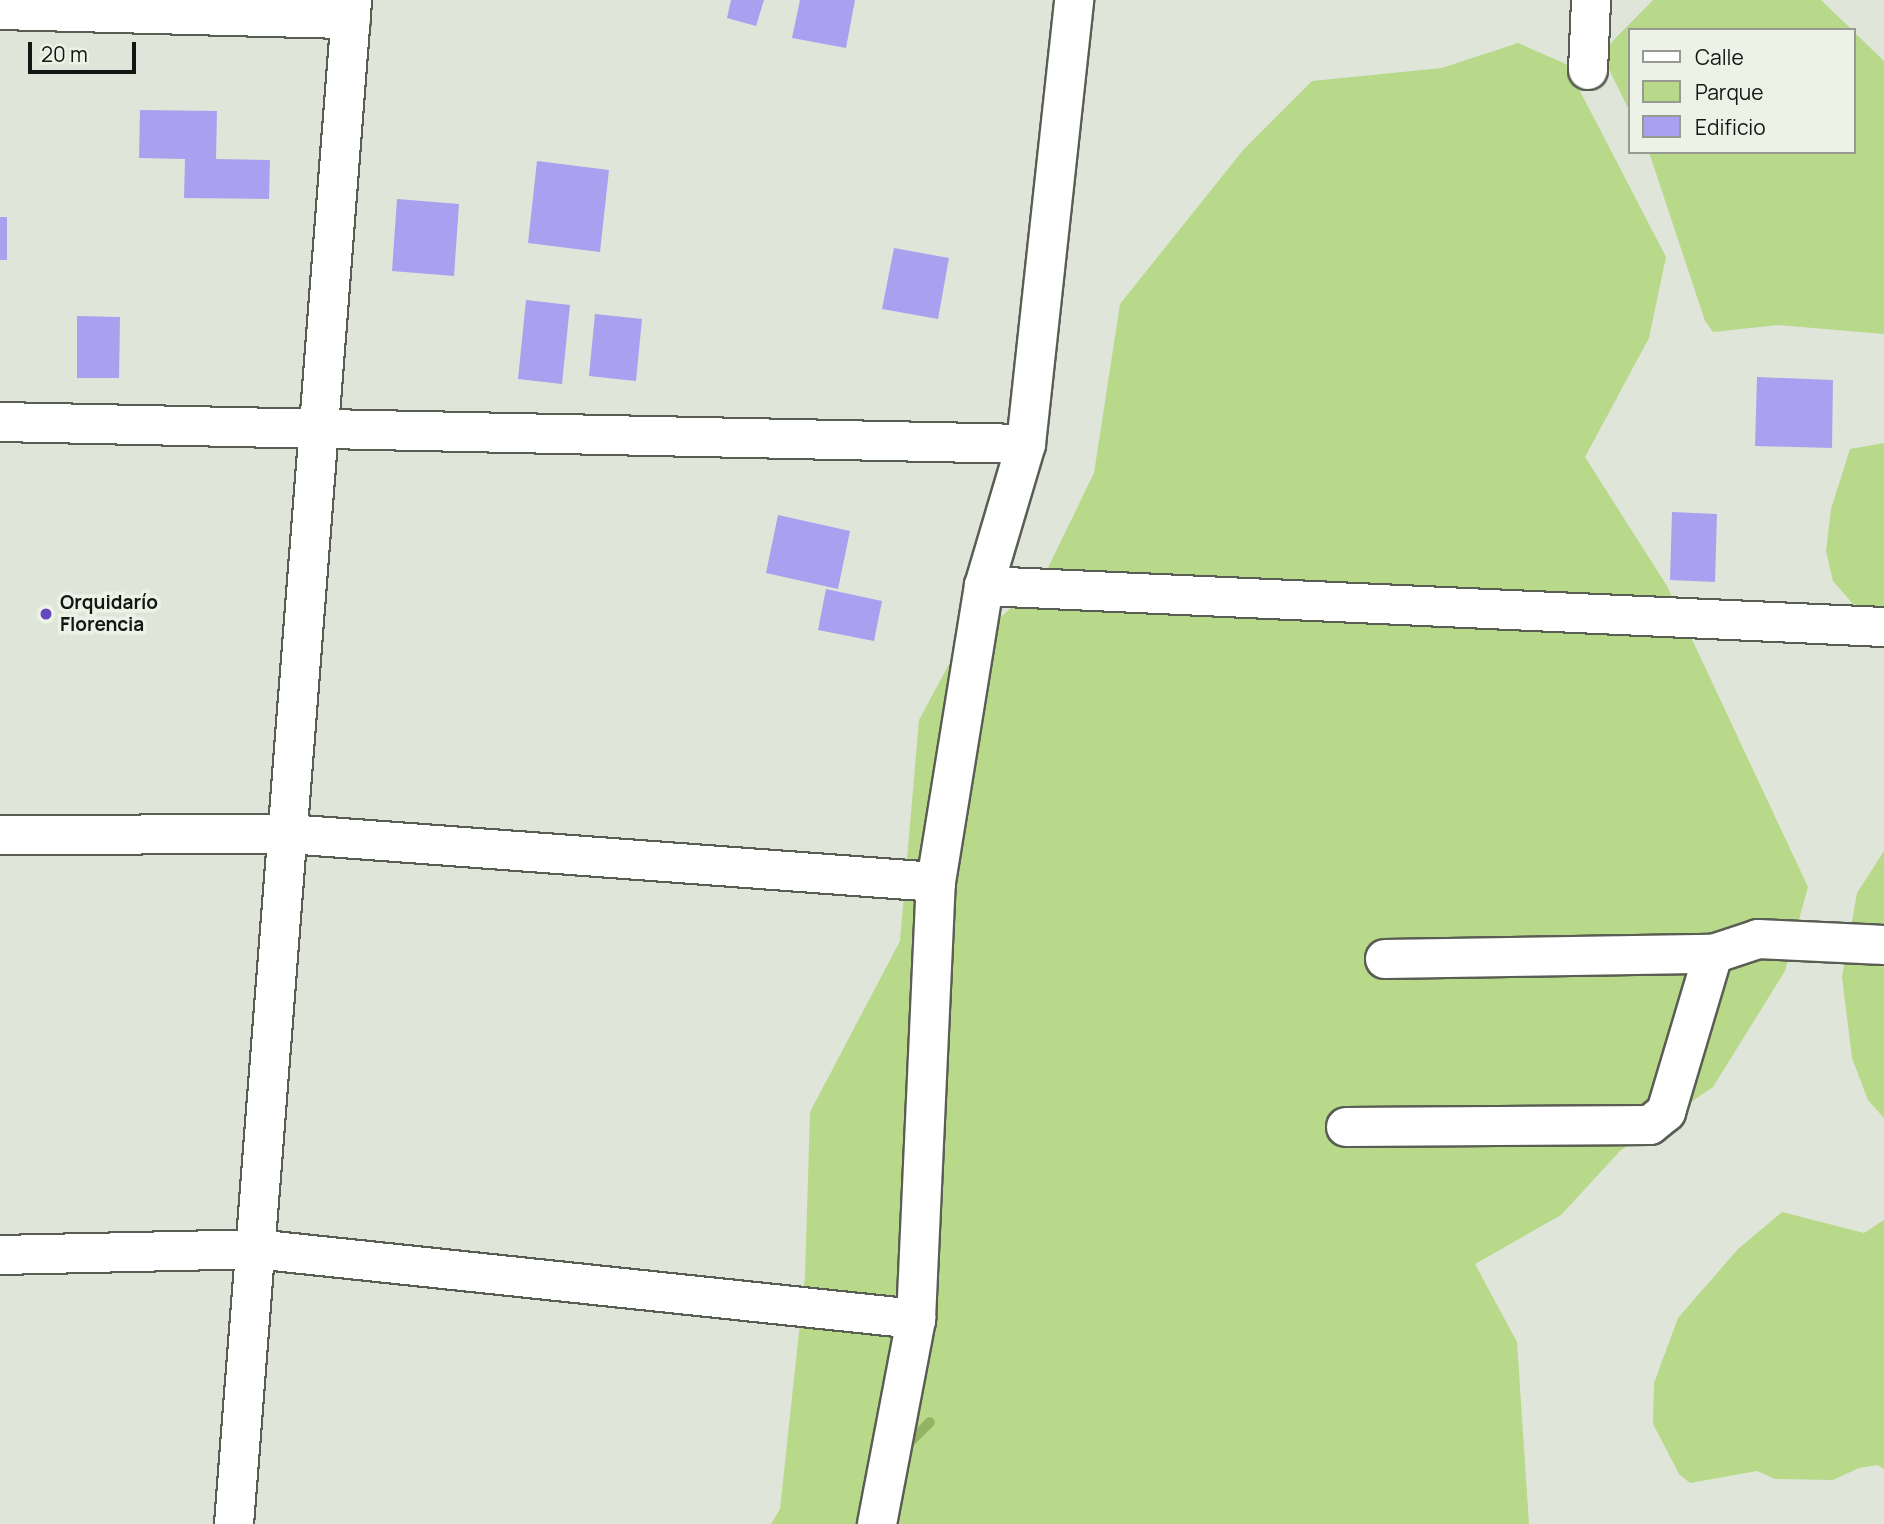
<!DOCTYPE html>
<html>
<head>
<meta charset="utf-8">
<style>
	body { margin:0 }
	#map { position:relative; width:1884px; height:1524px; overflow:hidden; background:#dfe5d8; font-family:Manrope,sans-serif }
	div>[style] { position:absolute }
	.green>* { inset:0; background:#b8d98a }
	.stream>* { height:10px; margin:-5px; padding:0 5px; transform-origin:5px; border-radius:5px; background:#92b362 }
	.building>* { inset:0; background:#aba0f0 }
	.roads { filter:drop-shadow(2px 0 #595e53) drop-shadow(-2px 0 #595e53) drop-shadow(0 2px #595e53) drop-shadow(0 -2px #595e53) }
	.minor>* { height:38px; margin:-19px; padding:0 19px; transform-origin:19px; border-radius:19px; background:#fff }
	.dots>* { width:19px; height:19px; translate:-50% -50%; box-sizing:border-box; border:4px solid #ecf2e5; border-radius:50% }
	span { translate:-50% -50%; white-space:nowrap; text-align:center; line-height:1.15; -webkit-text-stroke:7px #ecf2e5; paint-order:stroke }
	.poi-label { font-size:19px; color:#141612; font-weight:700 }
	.left { translate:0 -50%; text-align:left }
	.legend { position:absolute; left:1628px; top:28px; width:228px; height:126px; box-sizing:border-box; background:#ecf2e5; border:2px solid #969a91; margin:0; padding:9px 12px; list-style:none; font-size:21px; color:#141612 }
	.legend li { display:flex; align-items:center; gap:14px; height:35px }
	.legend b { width:35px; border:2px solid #969a91 }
	.scale { position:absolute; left:28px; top:42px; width:108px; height:32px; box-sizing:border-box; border:4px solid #141612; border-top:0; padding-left:9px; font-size:21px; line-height:24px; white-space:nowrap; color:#141612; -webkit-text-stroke:5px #ecf2e5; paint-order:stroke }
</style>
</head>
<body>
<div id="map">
	<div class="green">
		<i style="clip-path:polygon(1653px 0,1821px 0,1852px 30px,1630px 30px,1630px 112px,1601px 53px)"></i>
		<i style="clip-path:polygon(1854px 32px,1884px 61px,1884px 334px,1778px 325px,1713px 332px,1705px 321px,1649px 152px,1854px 152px)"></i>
		<i style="clip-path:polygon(1518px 43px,1566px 64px,1666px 257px,1649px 338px,1585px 457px,1667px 586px,1808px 887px,1785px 971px,1713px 1087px,1620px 1151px,1561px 1215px,1475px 1264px,1517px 1342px,1529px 1524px,771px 1524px,780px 1509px,805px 1276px,810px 1112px,900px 941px,919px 720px,948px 666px,1043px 578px,1094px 473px,1120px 304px,1244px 149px,1312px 81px,1442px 68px)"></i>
		<i style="clip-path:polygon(1884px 443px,1884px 609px,1880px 611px,1853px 604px,1833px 581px,1826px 551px,1831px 509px,1850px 449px)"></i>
		<i style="clip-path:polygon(1884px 851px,1884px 1118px,1868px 1100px,1852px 1058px,1842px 977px,1857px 893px)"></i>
		<i style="clip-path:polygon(1782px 1212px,1864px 1233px,1884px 1220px,1884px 1469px,1877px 1465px,1859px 1468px,1833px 1480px,1775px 1479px,1757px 1471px,1690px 1483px,1679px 1474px,1653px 1424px,1654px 1383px,1678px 1318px,1738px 1249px)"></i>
	</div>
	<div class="stream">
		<i style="left:905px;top:1447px;width:35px;rotate:-45deg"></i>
	</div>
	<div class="building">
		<i style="clip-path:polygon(731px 0,764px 0,756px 26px,727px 18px)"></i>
		<i style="clip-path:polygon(800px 0,855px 0,846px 48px,792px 38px)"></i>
		<i style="clip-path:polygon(140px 110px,217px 111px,216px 159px,270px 160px,269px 199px,184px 198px,185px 159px,139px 158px)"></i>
		<i style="clip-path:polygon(537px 161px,609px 170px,600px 252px,528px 243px)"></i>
		<i style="clip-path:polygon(397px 199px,459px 204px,454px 276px,392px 271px)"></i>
		<i style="clip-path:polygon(0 217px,7px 217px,7px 260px,0 260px)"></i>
		<i style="clip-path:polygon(894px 248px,949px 258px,938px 319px,882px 309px)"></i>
		<i style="clip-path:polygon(526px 300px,570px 305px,562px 384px,518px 379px)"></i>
		<i style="clip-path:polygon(595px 314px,642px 319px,636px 381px,589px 376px)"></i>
		<i style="clip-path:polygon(77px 316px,120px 317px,119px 378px,77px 378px)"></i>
		<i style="clip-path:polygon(1757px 377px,1833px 380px,1832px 448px,1755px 446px)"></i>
		<i style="clip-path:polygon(1672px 512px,1717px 514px,1715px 582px,1670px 580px)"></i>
		<i style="clip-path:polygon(778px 515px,850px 531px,838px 589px,766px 573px)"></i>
		<i style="clip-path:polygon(826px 589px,882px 601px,874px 641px,818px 630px)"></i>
	</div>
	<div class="roads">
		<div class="minor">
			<i style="left:0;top:10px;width:351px;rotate:1.5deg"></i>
			<i style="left:1588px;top:70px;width:70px;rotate:-87.5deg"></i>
			<i style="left:0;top:422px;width:1026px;rotate:1.23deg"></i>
			<i style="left:984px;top:586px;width:901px;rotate:2.61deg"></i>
			<i style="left:0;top:835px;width:288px;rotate:-0.2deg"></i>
			<i style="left:288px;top:834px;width:650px;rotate:4.24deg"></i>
			<i style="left:1385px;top:959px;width:328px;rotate:-0.9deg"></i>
			<i style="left:1713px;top:954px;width:47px;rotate:-18.4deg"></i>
			<i style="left:1758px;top:939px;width:126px;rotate:2.7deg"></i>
			<i style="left:1346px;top:1127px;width:304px;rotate:-0.4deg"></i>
			<i style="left:1650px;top:1125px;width:21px;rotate:-39deg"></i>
			<i style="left:1666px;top:1112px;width:165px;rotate:-73.4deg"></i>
			<i style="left:0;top:1255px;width:255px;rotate:-1.3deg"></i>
			<i style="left:255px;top:1249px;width:665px;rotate:6.05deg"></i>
			<i style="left:234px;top:1524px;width:1529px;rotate:-85.57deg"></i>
			<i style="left:877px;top:1524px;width:209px;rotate:-79.2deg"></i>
			<i style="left:916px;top:1319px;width:437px;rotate:-87.4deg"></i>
			<i style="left:936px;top:882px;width:300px;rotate:-80.8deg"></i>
			<i style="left:984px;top:586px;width:148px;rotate:-73.5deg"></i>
			<i style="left:1026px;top:444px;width:447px;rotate:-83.8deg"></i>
		</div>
	</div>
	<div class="dots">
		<i style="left:46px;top:614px;background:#6547c0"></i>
	</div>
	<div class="poi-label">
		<span class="left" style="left:60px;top:614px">Orquidarío<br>Florencia</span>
	</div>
	<ul class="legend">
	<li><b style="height:9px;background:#fff"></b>Calle</li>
	<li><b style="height:19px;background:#b8d98a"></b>Parque</li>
	<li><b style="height:19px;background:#aba0f0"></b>Edificio</li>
	</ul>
	<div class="scale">20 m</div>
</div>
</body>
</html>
